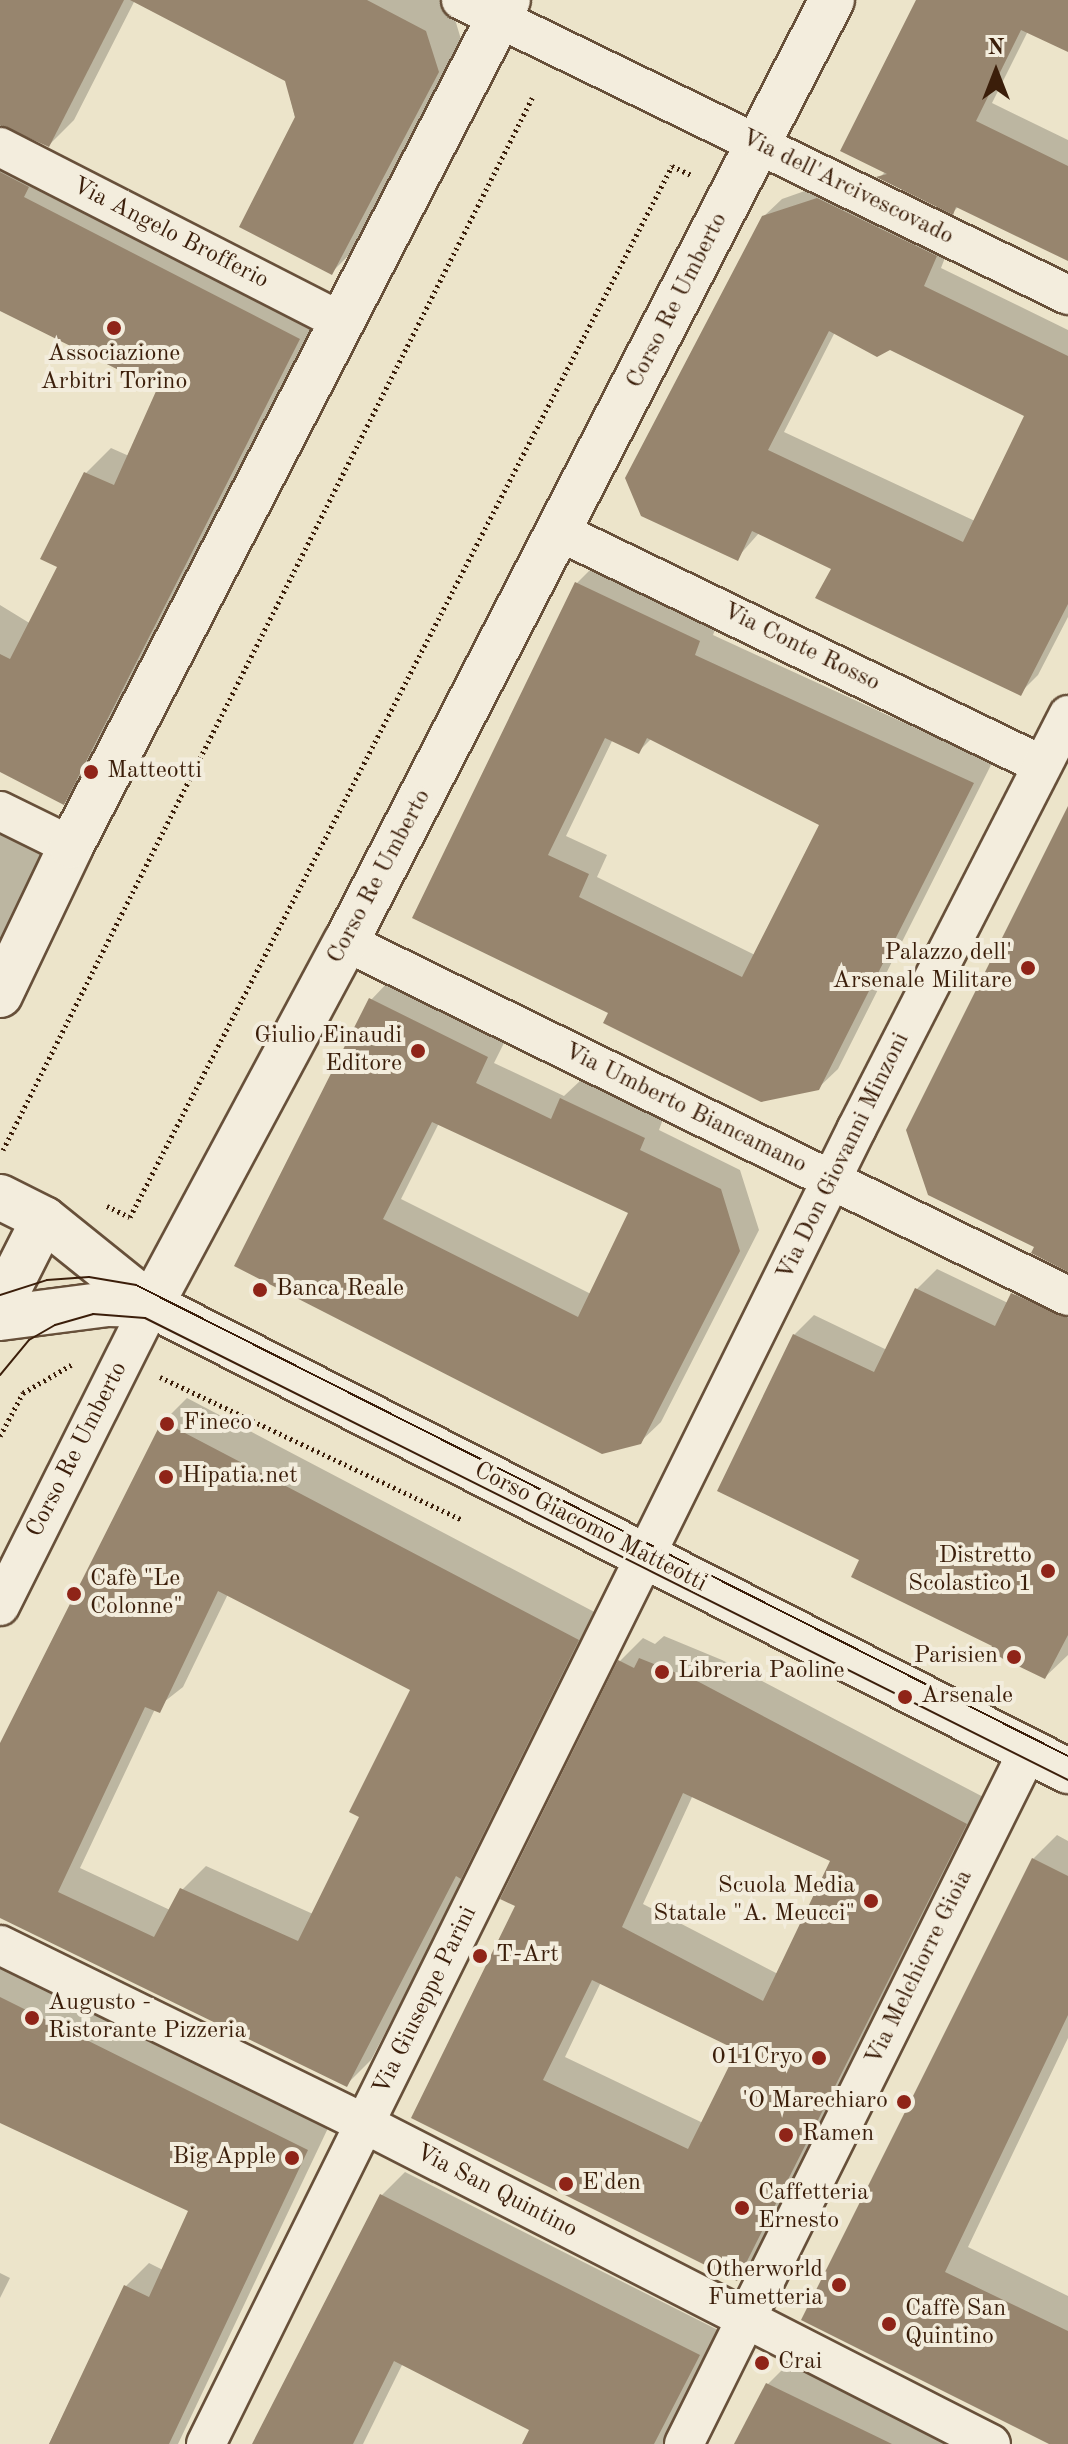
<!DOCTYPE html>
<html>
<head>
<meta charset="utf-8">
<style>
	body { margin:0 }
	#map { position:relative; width:1068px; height:2444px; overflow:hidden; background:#ece4ca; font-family:"Old Standard TT",serif }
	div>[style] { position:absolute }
	.shadow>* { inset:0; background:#0003 }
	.building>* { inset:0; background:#97856e }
	.path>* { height:5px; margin-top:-2.5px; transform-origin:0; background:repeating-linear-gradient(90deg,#3b1e0a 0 2px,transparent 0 6px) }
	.roads { filter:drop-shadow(2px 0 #67503a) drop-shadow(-2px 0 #67503a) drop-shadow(0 2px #67503a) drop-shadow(0 -2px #67503a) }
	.street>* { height:38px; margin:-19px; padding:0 19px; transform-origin:19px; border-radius:19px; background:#f3eddd }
	.secondary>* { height:44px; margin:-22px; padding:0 22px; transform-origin:22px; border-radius:22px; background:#f3eddd }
	.tram>* { height:2px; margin:-1px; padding:0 1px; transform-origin:1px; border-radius:1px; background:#3b1e0a }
	.dots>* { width:22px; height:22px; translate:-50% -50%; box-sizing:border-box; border:4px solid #f3eddd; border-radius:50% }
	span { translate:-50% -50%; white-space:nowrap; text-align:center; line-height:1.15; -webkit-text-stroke:8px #f3eddd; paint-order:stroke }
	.street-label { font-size:24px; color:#3b1e0a }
	.poi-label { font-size:24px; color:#3b1e0a }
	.left { translate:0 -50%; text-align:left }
	.right { translate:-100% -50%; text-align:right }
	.north { position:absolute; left:956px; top:32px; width:80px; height:80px; -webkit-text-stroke:6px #f3eddd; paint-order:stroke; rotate:0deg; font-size:22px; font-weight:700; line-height:32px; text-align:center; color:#3b1e0a }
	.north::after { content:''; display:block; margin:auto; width:28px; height:36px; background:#3b1e0a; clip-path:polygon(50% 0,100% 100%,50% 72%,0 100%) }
</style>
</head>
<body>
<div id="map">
	<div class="shadow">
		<i style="clip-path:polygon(0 0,135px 0,74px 120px,49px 145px,6px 126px,6px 134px,323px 314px,89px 778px,64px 803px,0 771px,0 605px,31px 624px,59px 566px,86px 473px,111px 448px,129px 456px,160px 388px,0 309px)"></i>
		<i style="clip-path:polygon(135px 0,439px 0,451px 6px,463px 46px,357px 247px,332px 272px,286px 80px)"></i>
		<i style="clip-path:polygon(918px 0,1068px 0,1068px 49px,1028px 31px,992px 103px,1068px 140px,1068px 247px,959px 206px,953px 212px,880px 177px,886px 171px)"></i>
		<i style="clip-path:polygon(evenodd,836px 180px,953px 237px,941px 268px,1068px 330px,1068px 617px,1038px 675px,1020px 693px,833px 568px,759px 533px,737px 558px,763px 217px,782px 199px,836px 180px,835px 332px,890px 348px,1027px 415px,975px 521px,784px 432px,835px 332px)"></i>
		<i style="clip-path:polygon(evenodd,596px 564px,718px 622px,713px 635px,992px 763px,838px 1069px,818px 1088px,610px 1012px,415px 917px,577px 583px,596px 564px,652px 738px,822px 824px,755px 955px,597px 877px,607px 855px,566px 836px,613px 739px,638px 752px,652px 738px)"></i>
		<i style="clip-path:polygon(0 826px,51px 852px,0 958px)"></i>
		<i style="clip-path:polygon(evenodd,390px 980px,507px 1037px,494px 1063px,564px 1096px,581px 1080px,663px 1119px,659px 1130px,740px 1170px,759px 1230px,661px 1422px,640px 1442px,237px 1266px,371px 1000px,390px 980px,439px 1123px,631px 1212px,591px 1294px,401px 1199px,439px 1123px)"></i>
		<i style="clip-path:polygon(937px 1269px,1008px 1303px,1033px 1274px,1068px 1290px,1068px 1655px,1045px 1677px,861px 1559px,794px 1335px,814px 1315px,887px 1350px,917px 1289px)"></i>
		<i style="clip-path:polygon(evenodd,187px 1398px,602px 1616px,371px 2060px,347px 2084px,0 1916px,0 1746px,163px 1422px,187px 1398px,228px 1594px,413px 1689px,361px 1816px,313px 1914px,206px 1866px,182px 1890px,170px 1910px,80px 1868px,155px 1709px,183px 1687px,228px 1594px)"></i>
		<i style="clip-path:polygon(evenodd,664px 1636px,722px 1660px,989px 1800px,760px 2256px,737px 2279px,414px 2117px,518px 1905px,503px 1898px,620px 1661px,643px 1638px,655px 1644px,664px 1636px,693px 1795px,833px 1860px,778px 1974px,643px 1904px,693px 1795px,664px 1636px,601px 1982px,739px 2049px,703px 2123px,565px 2057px,601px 1982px)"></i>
		<i style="clip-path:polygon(1057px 1835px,1068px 1841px,1068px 2038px,968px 2247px,1068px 2296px,1068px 2444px,1053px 2444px,804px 2319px,1033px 1859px)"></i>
		<i style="clip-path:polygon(0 1963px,329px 2126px,178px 2444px,49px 2444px,126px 2286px,149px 2263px,163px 2270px,191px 2210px,0 2121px)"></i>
		<i style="clip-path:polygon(405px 2172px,722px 2332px,664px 2444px,524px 2444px,532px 2430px,403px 2363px,363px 2444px,255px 2444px,382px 2195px)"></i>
		<i style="clip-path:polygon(0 2273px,10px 2278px,0 2298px)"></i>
		<i style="clip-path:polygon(793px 2359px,968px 2444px,737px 2444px,768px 2384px)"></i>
	</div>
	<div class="building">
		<i style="clip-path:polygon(0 0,124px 0,49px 147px,0 125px)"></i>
		<i style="clip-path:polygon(130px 0,367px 0,426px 31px,439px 72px,332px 275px,239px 227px,295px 117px,285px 81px)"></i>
		<i style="clip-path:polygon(916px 0,1068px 0,1068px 52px,1021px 30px,976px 121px,1068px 166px,1068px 261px,956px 207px,953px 215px,876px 177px,887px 174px,840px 151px)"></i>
		<i style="clip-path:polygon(0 172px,29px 187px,24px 197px,300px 339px,64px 805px,0 772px,0 654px,10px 659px,57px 567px,40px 559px,84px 472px,114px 485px,157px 389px,0 311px)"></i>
		<i style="clip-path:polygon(evenodd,817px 198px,937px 256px,924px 286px,1068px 356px,1068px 604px,1021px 696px,815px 598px,831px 569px,752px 531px,738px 561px,641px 516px,625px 478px,762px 216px,817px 198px,829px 331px,877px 357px,890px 350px,1024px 416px,963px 542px,768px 450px,829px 331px)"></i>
		<i style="clip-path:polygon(evenodd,575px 582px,700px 641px,695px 655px,974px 783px,819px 1090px,761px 1102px,603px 1023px,608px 1013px,412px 918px,575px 582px,605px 738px,639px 754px,647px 738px,819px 825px,742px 977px,579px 897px,589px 874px,548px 855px,605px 738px)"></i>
		<i style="clip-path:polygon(1068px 806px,1068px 1272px,1031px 1253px,1034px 1247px,928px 1195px,906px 1130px)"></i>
		<i style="clip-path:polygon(evenodd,369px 998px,488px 1057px,476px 1083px,551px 1119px,560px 1098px,645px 1138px,640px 1150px,721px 1189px,740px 1251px,641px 1444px,602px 1454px,234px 1266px,369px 998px,432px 1122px,628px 1213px,578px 1317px,383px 1219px,432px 1122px)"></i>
		<i style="clip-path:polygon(915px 1288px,995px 1326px,1011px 1293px,1068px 1318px,1068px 1635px,1045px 1679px,989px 1652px,992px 1646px,851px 1577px,859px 1560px,717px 1491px,793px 1334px,874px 1372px)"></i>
		<i style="clip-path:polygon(evenodd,162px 1421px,579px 1640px,461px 1879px,456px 1876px,347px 2087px,0 1918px,0 1743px,162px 1421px,218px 1591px,410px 1690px,349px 1812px,359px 1817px,298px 1941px,180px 1888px,154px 1937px,58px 1892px,145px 1707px,160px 1713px,218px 1591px)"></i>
		<i style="clip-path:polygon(evenodd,639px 1658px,699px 1682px,967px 1824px,737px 2281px,411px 2118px,515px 1906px,500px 1899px,618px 1660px,634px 1668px,639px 1658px,683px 1793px,830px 1861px,763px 2001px,622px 1927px,683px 1793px,639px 1658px,592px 1980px,737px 2050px,688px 2149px,543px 2080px,592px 1980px)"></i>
		<i style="clip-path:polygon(1032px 1858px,1068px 1876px,1068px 2015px,945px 2272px,1068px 2331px,1068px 2444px,1049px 2444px,801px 2320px)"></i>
		<i style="clip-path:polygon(0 1997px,308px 2150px,169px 2444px,49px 2444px,124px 2285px,149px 2297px,188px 2211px,0 2123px)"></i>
		<i style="clip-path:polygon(380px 2194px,700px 2355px,654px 2444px,522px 2444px,529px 2430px,394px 2361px,353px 2444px,252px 2444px)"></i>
		<i style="clip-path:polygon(766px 2383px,892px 2444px,734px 2444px)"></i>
	</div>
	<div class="path">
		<i style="left:3px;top:1150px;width:1178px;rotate:-63.3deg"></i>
		<i style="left:107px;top:1206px;width:25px;rotate:26deg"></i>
		<i style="left:130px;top:1217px;width:1183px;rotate:-62.72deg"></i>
		<i style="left:672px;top:166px;width:21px;rotate:25deg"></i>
		<i style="left:160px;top:1377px;width:334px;rotate:25.3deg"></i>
		<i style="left:0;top:1436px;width:49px;rotate:-61.9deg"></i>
		<i style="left:23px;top:1393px;width:56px;rotate:-30.3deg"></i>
	</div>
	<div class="roads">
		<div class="street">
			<i style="left:461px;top:0;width:675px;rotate:25.92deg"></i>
			<i style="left:0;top:147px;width:382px;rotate:27.1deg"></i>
			<i style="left:560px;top:532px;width:535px;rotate:25.8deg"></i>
			<i style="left:0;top:811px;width:79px;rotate:26.2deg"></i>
			<i style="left:346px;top:942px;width:804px;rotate:26.12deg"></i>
			<i style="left:0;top:1606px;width:337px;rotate:-63.4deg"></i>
			<i style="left:0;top:1945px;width:407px;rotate:26.1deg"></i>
			<i style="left:365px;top:2124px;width:703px;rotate:27.08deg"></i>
			<i style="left:206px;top:2444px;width:1468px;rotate:-63.68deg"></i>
			<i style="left:857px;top:1128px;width:464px;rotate:-62.9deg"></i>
			<i style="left:684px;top:2444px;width:774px;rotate:-63.6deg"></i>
		</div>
		<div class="secondary">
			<i style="left:0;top:995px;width:165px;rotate:-64.5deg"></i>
			<i style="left:71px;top:846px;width:952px;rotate:-62.68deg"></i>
			<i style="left:0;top:1197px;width:49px;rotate:26.6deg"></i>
			<i style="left:44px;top:1219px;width:137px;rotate:38.8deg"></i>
			<i style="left:151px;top:1305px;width:1029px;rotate:26.94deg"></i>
			<i style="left:151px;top:1305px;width:412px;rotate:-61.8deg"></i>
			<i style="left:346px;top:942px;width:1060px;rotate:-62.71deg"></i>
			<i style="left:0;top:1306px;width:97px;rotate:-63.2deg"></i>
			<i style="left:0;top:1318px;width:109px;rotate:-7.4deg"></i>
			<i style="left:108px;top:1304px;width:43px;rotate:1.3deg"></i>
		</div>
	</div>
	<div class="tram">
		<i style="left:0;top:1295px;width:49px;rotate:-17.7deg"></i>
		<i style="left:47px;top:1280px;width:42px;rotate:-4.1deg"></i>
		<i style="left:89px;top:1277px;width:48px;rotate:9.7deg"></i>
		<i style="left:136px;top:1285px;width:1044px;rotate:26.81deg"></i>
		<i style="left:0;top:1375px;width:45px;rotate:-50.4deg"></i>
		<i style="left:29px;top:1340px;width:30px;rotate:-30deg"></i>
		<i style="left:55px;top:1325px;width:40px;rotate:-16deg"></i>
		<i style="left:93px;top:1314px;width:52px;rotate:4.4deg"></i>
		<i style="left:145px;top:1318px;width:1032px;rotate:26.59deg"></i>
	</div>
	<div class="dots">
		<i style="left:114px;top:328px;background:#8f2418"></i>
		<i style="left:91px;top:772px;background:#8f2418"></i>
		<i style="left:1028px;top:968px;background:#8f2418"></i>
		<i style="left:418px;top:1051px;background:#8f2418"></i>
		<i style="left:260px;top:1290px;background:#8f2418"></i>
		<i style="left:167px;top:1424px;background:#8f2418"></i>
		<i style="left:166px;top:1477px;background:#8f2418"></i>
		<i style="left:1048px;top:1571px;background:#8f2418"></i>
		<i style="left:74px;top:1594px;background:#8f2418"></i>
		<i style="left:1014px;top:1657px;background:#8f2418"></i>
		<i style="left:662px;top:1672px;background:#8f2418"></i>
		<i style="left:905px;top:1697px;background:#8f2418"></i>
		<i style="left:871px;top:1901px;background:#8f2418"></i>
		<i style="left:480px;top:1956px;background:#8f2418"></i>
		<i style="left:32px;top:2018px;background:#8f2418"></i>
		<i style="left:819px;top:2058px;background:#8f2418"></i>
		<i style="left:904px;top:2102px;background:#8f2418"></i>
		<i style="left:786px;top:2135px;background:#8f2418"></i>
		<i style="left:292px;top:2158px;background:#8f2418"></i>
		<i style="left:566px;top:2184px;background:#8f2418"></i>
		<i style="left:742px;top:2208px;background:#8f2418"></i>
		<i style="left:839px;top:2285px;background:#8f2418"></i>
		<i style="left:889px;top:2324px;background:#8f2418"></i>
		<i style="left:762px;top:2363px;background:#8f2418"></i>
	</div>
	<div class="street-label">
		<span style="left:847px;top:188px;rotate:26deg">Via dell'Arcivescovado</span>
		<span style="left:170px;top:234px;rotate:27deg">Via Angelo Brofferio</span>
		<span style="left:678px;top:301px;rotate:-63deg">Corso Re Umberto</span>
		<span style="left:801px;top:648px;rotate:26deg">Via Conte Rosso</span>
		<span style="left:380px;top:877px;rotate:-62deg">Corso Re Umberto</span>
		<span style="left:685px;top:1109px;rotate:26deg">Via Umberto Biancamano</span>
		<span style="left:844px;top:1157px;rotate:-64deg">Via Don Giovanni Minzoni</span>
		<span style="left:78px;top:1450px;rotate:-63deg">Corso Re Umberto</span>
		<span style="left:590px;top:1528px;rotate:27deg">Corso Giacomo Matteotti</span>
		<span style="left:920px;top:1968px;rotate:-64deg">Via Melchiorre Gioia</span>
		<span style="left:426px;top:2001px;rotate:-64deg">Via Giuseppe Parini</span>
		<span style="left:496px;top:2192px;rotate:27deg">Via San Quintino</span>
	</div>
	<div class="poi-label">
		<span style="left:114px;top:369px">Associazione<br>Arbitri Torino</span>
		<span class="left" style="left:107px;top:772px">Matteotti</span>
		<span class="right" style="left:1012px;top:968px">Palazzo dell'<br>Arsenale Militare</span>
		<span class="right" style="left:402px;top:1051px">Giulio Einaudi<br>Editore</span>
		<span class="left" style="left:276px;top:1290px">Banca Reale</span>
		<span class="left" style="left:183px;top:1424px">Fineco</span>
		<span class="left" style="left:182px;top:1477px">Hipatia.net</span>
		<span class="right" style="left:1032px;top:1571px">Distretto<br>Scolastico 1</span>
		<span class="left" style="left:90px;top:1594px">Cafè "Le<br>Colonne"</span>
		<span class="right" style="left:998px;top:1657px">Parisien</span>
		<span class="left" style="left:678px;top:1672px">Libreria Paoline</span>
		<span class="left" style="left:921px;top:1697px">Arsenale</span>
		<span class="right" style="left:855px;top:1901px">Scuola Media<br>Statale "A. Meucci"</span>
		<span class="left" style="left:496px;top:1956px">T-Art</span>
		<span class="left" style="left:48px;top:2018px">Augusto -<br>Ristorante Pizzeria</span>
		<span class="right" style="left:803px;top:2058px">011Cryo</span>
		<span class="right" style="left:888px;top:2102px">'O Marechiaro</span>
		<span class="left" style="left:802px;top:2135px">Ramen</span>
		<span class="right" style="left:276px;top:2158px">Big Apple</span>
		<span class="left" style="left:582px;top:2184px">E'den</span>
		<span class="left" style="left:758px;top:2208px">Caffetteria<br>Ernesto</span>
		<span class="right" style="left:823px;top:2285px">Otherworld<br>Fumetteria</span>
		<span class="left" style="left:905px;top:2324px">Caffè San<br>Quintino</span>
		<span class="left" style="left:778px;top:2363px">Crai</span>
	</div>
	<div class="north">N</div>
</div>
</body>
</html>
